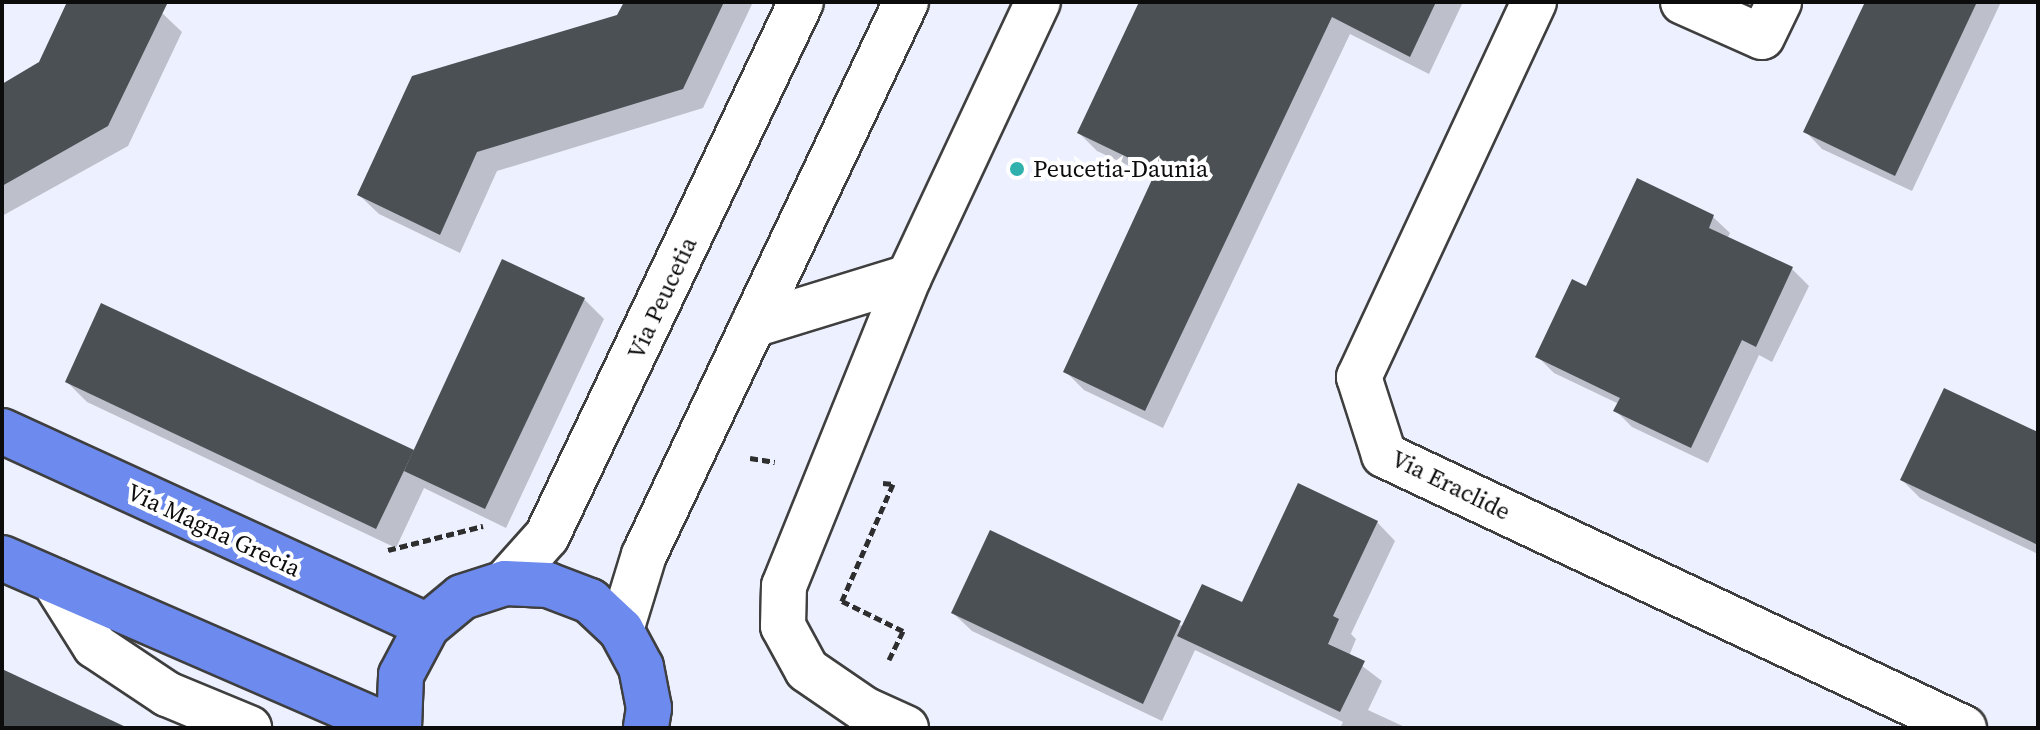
<!DOCTYPE html>
<html>
<head>
<meta charset="utf-8">
<style>
	body { margin:0 }
	#map { position:relative; width:2040px; height:730px; overflow:hidden; background:#edf0fe; font-family:"Source Serif 4",serif }
	div>[style] { position:absolute }
	.shadow>* { inset:0; background:#0003 }
	.building>* { inset:0; background:#4a5054 }
	.path>* { height:5px; margin-top:-2.5px; transform-origin:0; background:repeating-linear-gradient(90deg,#2e2e2e 0 8px,transparent 0 12px) }
	.roads { filter:drop-shadow(2px 0 #3f3f3f) drop-shadow(-2px 0 #3f3f3f) drop-shadow(0 2px #3f3f3f) drop-shadow(0 -2px #3f3f3f) }
	.minor>* { height:44px; margin:-22px; padding:0 22px; transform-origin:22px; border-radius:22px; background:#fff }
	.major>* { height:44px; margin:-22px; padding:0 22px; transform-origin:22px; border-radius:22px; background:#6d8aee }
	.dots>* { width:22px; height:22px; translate:-50% -50%; box-sizing:border-box; border:4px solid #fff; border-radius:50% }
	span { translate:-50% -50%; white-space:nowrap; text-align:center; line-height:1.15; -webkit-text-stroke:8px #fff; paint-order:stroke }
	.poi-label { font-size:24px; color:#0c0c0c }
	.left { translate:0 -50%; text-align:left }
	.street-label { font-size:24px; color:#0c0c0c }
	.frame { position:absolute; inset:0; border:4px solid #0c0c0c; pointer-events:none }
</style>
</head>
<body>
<div id="map">
	<div class="shadow">
		<i style="clip-path:polygon(69px 2px,140px 2px,162px 13px,182px 32px,128px 146px,2px 216px,2px 86px,40px 64px)"></i>
		<i style="clip-path:polygon(626px 2px,753px 2px,703px 108px,497px 171px,460px 253px,379px 214px,359px 195px,619px 16px)"></i>
		<i style="clip-path:polygon(1141px 2px,1463px 2px,1429px 74px,1350px 34px,1163px 428px,1084px 390px,1066px 372px,1155px 178px,1097px 151px,1079px 133px)"></i>
		<i style="clip-path:polygon(1867px 2px,2001px 2px,1912px 191px,1822px 149px,1806px 132px)"></i>
		<i style="clip-path:polygon(1713px 217px,1730px 233px,1727px 239px,1792px 269px,1809px 286px,1772px 362px,1759px 355px,1708px 463px,1632px 427px,1616px 411px,1619px 404px,1554px 373px,1538px 357px,1587px 288px)"></i>
		<i style="clip-path:polygon(584px 299px,604px 319px,506px 528px,424px 488px,396px 548px,87px 402px,67px 382px,413px 451px)"></i>
		<i style="clip-path:polygon(2038px 435px,2038px 554px,1920px 498px,1902px 480px)"></i>
		<i style="clip-path:polygon(1377px 522px,1395px 541px,1351px 634px,1356px 639px,1349px 656px,1382px 681px,1368px 710px,1407px 728px,1340px 728px,1343px 722px,1195px 650px,1162px 721px,972px 631px,953px 613px,990px 533px,1184px 627px,1243px 605px)"></i>
	</div>
	<div class="building">
		<i style="clip-path:polygon(67px 2px,168px 2px,108px 126px,2px 186px,2px 84px,39px 62px)"></i>
		<i style="clip-path:polygon(624px 2px,724px 2px,683px 89px,477px 152px,440px 235px,357px 195px,412px 76px,617px 15px)"></i>
		<i style="clip-path:polygon(1139px 2px,1436px 2px,1410px 57px,1332px 17px,1145px 411px,1063px 372px,1156px 171px,1077px 133px)"></i>
		<i style="clip-path:polygon(1865px 2px,1977px 2px,1895px 176px,1803px 132px)"></i>
		<i style="clip-path:polygon(1637px 178px,1714px 215px,1709px 228px,1793px 267px,1756px 347px,1742px 340px,1691px 448px,1613px 411px,1620px 398px,1535px 357px,1572px 279px,1586px 286px)"></i>
		<i style="clip-path:polygon(502px 259px,585px 298px,485px 509px,404px 471px)"></i>
		<i style="clip-path:polygon(101px 303px,414px 450px,376px 529px,65px 382px)"></i>
		<i style="clip-path:polygon(1944px 388px,2038px 432px,2038px 545px,1900px 480px)"></i>
		<i style="clip-path:polygon(1298px 483px,1378px 521px,1333px 616px,1339px 619px,1328px 644px,1365px 661px,1340px 712px,1177px 636px,1202px 584px,1242px 602px)"></i>
		<i style="clip-path:polygon(990px 530px,1181px 621px,1143px 704px,951px 613px)"></i>
		<i style="clip-path:polygon(2px 669px,128px 728px,2px 728px)"></i>
	</div>
	<div class="path">
		<i style="left:750px;top:458px;width:25px;rotate:9deg"></i>
		<i style="left:883px;top:483px;width:10px;rotate:6deg"></i>
		<i style="left:893px;top:484px;width:128px;rotate:113.6deg"></i>
		<i style="left:842px;top:601px;width:68px;rotate:26.2deg"></i>
		<i style="left:903px;top:631px;width:32px;rotate:116deg"></i>
		<i style="left:388px;top:550px;width:98px;rotate:-14.2deg"></i>
	</div>
	<div class="roads">
		<div class="minor">
			<i style="left:1534px;top:2px;width:414px;rotate:115deg"></i>
			<i style="left:1359px;top:377px;width:82px;rotate:72.2deg"></i>
			<i style="left:1384px;top:455px;width:641px;rotate:25.21deg"></i>
			<i style="left:1683px;top:2px;width:86px;rotate:23.9deg"></i>
			<i style="left:1762px;top:37px;width:39px;rotate:-64deg"></i>
			<i style="left:753px;top:325px;width:163px;rotate:-17.1deg"></i>
			<i style="left:54px;top:581px;width:77px;rotate:57.8deg"></i>
			<i style="left:95px;top:646px;width:87px;rotate:33.7deg"></i>
			<i style="left:167px;top:694px;width:89px;rotate:22.5deg"></i>
			<i style="left:505px;top:583px;width:63px;rotate:-48.2deg"></i>
			<i style="left:547px;top:536px;width:591px;rotate:-64.56deg"></i>
			<i style="left:621px;top:630px;width:78px;rotate:-73deg"></i>
			<i style="left:644px;top:555px;width:612px;rotate:-64.65deg"></i>
			<i style="left:906px;top:728px;width:46px;rotate:-155.7deg"></i>
			<i style="left:864px;top:709px;width:69px;rotate:-145.6deg"></i>
			<i style="left:807px;top:670px;width:50px;rotate:-118.6deg"></i>
			<i style="left:783px;top:626px;width:40px;rotate:-88.6deg"></i>
			<i style="left:784px;top:586px;width:333px;rotate:-68deg"></i>
			<i style="left:909px;top:277px;width:304px;rotate:-64.9deg"></i>
		</div>
		<div class="major">
			<i style="left:2px;top:431px;width:468px;rotate:24.6deg"></i>
			<i style="left:2px;top:558px;width:426px;rotate:23.5deg"></i>
			<i style="left:399px;top:728px;width:53px;rotate:-87.8deg"></i>
			<i style="left:401px;top:675px;width:55px;rotate:-62deg"></i>
			<i style="left:427px;top:626px;width:45px;rotate:-39.6deg"></i>
			<i style="left:462px;top:597px;width:45px;rotate:-18deg"></i>
			<i style="left:505px;top:583px;width:43px;rotate:2.7deg"></i>
			<i style="left:548px;top:585px;width:45px;rotate:20.9deg"></i>
			<i style="left:590px;top:601px;width:42px;rotate:43.1deg"></i>
			<i style="left:621px;top:630px;width:42px;rotate:61.6deg"></i>
			<i style="left:641px;top:667px;width:42px;rotate:79deg"></i>
			<i style="left:649px;top:708px;width:20px;rotate:99deg"></i>
		</div>
	</div>
	<div class="dots">
		<i style="left:1017px;top:169px;background:#30b1ae"></i>
	</div>
	<div class="poi-label">
		<span class="left" style="left:1033px;top:169px">Peucetia-Daunia</span>
	</div>
	<div class="street-label">
		<span style="left:662px;top:298px;rotate:-65deg">Via Peucetia</span>
		<span style="left:1451px;top:485px;rotate:26deg">Via Eraclide</span>
		<span style="left:214px;top:530px;rotate:25deg">Via Magna Grecia</span>
	</div>
	<div class="frame"></div>
</div>
</body>
</html>
